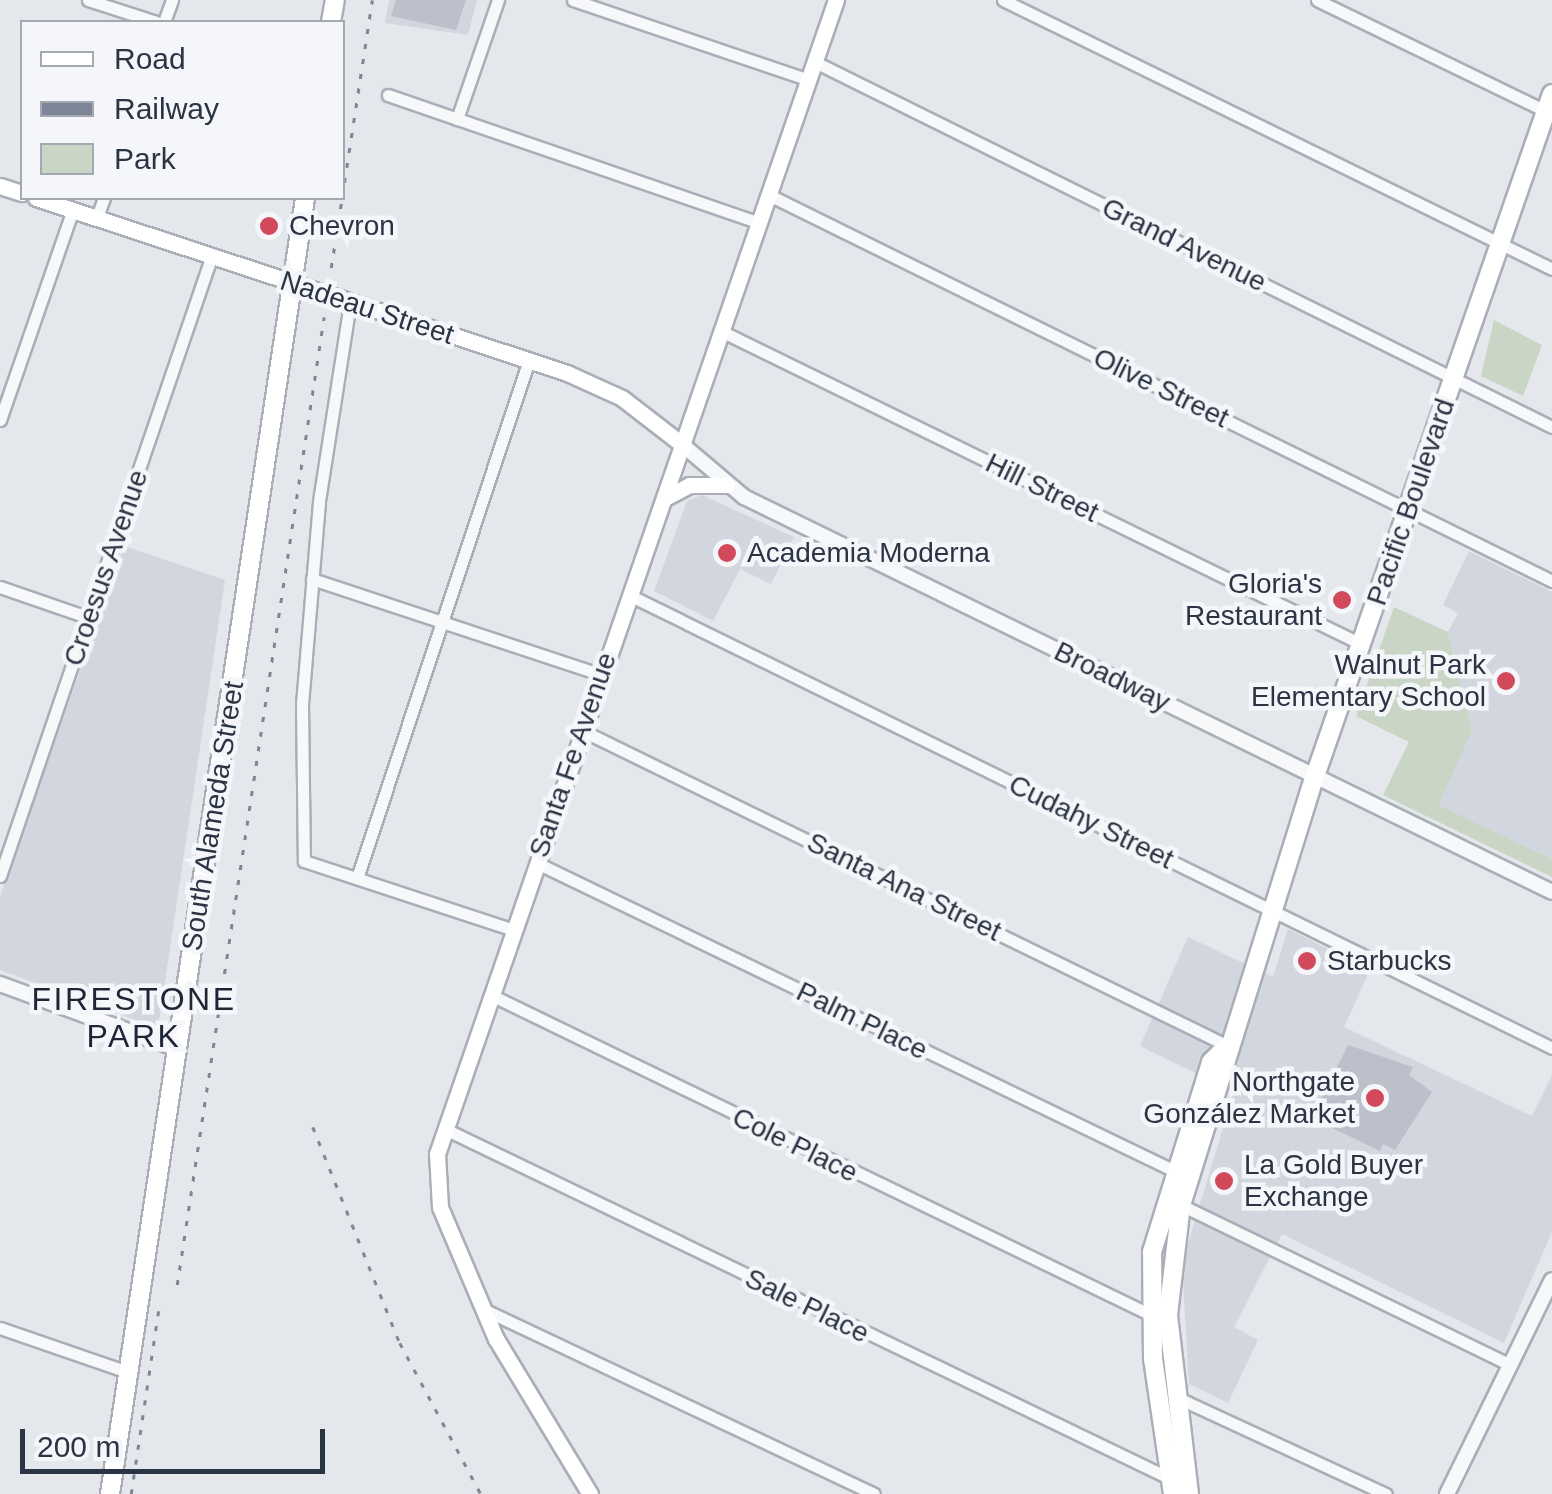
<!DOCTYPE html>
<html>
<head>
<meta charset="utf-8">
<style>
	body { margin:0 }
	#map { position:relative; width:1552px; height:1494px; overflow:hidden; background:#e4e7ec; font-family:Helvetica,sans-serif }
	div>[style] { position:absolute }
	.built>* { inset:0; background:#d2d6de }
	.green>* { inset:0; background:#c9d6c5 }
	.building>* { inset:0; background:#bbc0ca }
	.roads { filter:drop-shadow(2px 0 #a9aeb7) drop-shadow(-2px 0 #a9aeb7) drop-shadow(0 2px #a9aeb7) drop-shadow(0 -2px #a9aeb7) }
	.minor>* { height:11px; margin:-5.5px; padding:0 5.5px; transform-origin:5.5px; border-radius:5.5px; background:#f7f8fa }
	.tertiary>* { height:14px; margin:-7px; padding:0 7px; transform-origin:7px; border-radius:7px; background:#f7f8fa }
	.secondary>* { height:15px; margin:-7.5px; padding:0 7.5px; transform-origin:7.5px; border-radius:7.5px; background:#fff }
	.primary>* { height:18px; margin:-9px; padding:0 9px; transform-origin:9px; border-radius:9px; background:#fff }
	.rail>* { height:2.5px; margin-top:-1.25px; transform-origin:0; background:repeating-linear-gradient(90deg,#7d8696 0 5px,transparent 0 15px) }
	.dots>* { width:28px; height:28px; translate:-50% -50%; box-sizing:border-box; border:5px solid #f4f6f9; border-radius:50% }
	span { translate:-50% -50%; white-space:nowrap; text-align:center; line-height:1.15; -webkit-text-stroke:9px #f4f6f9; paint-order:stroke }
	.poi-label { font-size:28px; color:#2b3445 }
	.left { translate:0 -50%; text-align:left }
	.right { translate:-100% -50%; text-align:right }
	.street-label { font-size:28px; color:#2b3445 }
	.quarter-label { font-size:32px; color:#1d2536; letter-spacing:2.5px }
	.legend { position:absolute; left:20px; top:20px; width:325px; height:180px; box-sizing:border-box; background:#f4f6f9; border:2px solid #a4a8b1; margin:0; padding:12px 18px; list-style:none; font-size:30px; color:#2b3445 }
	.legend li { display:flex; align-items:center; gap:20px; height:50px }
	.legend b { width:50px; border:2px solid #a4a8b1 }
	.scale { position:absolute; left:20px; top:1429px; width:305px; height:45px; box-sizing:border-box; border:5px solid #2b3445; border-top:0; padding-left:12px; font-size:30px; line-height:35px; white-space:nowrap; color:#2b3445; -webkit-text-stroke:8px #f4f6f9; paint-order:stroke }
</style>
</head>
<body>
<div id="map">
	<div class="built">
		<i style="clip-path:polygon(389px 0,477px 0,468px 35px,385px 23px)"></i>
		<i style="clip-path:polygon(702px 495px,794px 537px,771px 584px,740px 569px,713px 621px,654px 591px,687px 501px)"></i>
		<i style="clip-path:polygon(124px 546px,225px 580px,158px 1028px,0 970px,0 897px)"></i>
		<i style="clip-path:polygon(1469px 551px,1552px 592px,1552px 859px,1437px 805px,1472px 731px,1448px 632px,1458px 613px,1443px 605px)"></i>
		<i style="clip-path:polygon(1288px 929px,1370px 970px,1344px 1027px,1532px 1116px,1552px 1075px,1552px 1232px,1504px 1343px,1282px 1234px,1234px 1327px,1258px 1340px,1228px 1403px,1189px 1384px,1182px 1263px,1234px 1092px,1140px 1046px,1188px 937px,1273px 977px)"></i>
	</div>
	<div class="green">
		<i style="clip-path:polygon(1494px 320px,1542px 345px,1523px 396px,1481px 376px)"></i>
		<i style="clip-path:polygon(1394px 607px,1448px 632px,1472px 731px,1438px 805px,1552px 859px,1552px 877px,1383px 795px,1409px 742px,1356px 716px)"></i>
	</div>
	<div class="building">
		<i style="clip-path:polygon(396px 0,466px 0,456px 30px,391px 16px)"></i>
		<i style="clip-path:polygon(1348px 1045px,1413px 1067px,1409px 1075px,1432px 1092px,1395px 1150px,1383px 1144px,1380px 1151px,1320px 1122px,1315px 1111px)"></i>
	</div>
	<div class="roads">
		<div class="minor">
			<i style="left:88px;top:0;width:71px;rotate:17.9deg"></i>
			<i style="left:573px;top:0;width:249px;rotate:18.7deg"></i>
			<i style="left:1003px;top:0;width:611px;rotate:26.1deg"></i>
			<i style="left:1317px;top:0;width:261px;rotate:25.9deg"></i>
			<i style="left:164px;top:22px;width:23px;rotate:-70deg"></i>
			<i style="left:815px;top:62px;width:822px;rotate:26.35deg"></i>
			<i style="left:388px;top:95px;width:392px;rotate:19deg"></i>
			<i style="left:457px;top:119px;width:126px;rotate:-71deg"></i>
			<i style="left:769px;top:195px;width:873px;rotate:26.24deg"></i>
			<i style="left:97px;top:217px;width:20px;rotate:-70deg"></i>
			<i style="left:350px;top:303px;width:201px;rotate:98.9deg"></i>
			<i style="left:319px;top:502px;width:203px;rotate:94.8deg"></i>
			<i style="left:302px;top:704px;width:157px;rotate:89.3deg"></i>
			<i style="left:304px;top:861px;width:221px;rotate:18.2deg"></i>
			<i style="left:723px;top:332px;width:710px;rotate:26.06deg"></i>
			<i style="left:0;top:420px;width:223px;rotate:-70.9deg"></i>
			<i style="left:312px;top:579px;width:303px;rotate:18.3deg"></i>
			<i style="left:0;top:587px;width:95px;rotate:19deg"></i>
			<i style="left:629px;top:595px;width:1028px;rotate:26.14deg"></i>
			<i style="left:581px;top:730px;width:718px;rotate:26.03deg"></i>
			<i style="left:537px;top:863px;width:715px;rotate:25.78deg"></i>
			<i style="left:0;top:876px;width:653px;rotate:-71.15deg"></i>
			<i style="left:357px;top:878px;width:546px;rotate:-71.63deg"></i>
			<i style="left:491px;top:995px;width:731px;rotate:25.86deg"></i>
			<i style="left:445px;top:1129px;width:806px;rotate:25.74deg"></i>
			<i style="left:1179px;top:1204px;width:368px;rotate:25.9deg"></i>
			<i style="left:485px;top:1310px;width:430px;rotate:25.3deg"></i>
			<i style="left:0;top:1328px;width:135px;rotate:19deg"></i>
			<i style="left:1176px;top:1397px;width:231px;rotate:24.8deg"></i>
		</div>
		<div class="tertiary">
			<i style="left:684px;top:446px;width:79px;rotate:40.4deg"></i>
			<i style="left:744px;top:497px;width:899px;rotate:26.05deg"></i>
			<i style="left:0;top:984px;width:189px;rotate:20.1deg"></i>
			<i style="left:1447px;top:1494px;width:238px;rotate:-63.9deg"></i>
		</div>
		<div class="secondary">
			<i style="left:0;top:186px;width:23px;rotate:18deg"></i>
			<i style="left:36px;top:198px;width:559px;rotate:18.24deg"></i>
			<i style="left:567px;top:373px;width:60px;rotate:24.4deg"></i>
			<i style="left:622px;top:398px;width:78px;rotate:37.7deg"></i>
			<i style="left:665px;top:498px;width:27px;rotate:-28deg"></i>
			<i style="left:689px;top:485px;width:38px"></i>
			<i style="left:590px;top:1494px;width:181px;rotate:-121.2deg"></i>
			<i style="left:496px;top:1339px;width:143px;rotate:-113deg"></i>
			<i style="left:440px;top:1207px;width:53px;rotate:-93.2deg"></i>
			<i style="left:437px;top:1154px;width:1221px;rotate:-70.93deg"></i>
		</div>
		<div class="primary">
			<i style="left:331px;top:22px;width:22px;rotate:-80deg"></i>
			<i style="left:110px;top:1494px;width:1311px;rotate:-81.44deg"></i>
			<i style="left:1173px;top:1494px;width:136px;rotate:-98.4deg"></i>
			<i style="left:1153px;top:1359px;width:107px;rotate:-90.5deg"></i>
			<i style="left:1152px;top:1252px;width:199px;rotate:-72.7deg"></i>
			<i style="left:1211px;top:1062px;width:18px;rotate:-45deg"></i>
			<i style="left:1189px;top:1494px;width:180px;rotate:-96.7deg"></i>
			<i style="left:1168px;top:1315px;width:111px;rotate:-83.3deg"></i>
			<i style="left:1181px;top:1205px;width:449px;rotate:-72.7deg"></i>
			<i style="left:1315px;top:776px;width:722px;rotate:-70.84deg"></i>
		</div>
	</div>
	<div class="rail">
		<i style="left:342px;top:197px;width:199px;rotate:-81.3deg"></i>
		<i style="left:331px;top:268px;width:71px;rotate:-81.1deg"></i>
		<i style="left:313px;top:1127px;width:233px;rotate:68.1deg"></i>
		<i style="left:400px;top:1343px;width:171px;rotate:61.8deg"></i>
		<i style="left:177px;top:1285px;width:979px;rotate:-81.37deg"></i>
		<i style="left:131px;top:1494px;width:189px;rotate:-81.5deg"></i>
	</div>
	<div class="dots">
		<i style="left:269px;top:226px;background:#d1495b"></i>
		<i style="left:727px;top:553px;background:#d1495b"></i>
		<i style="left:1342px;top:600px;background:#d1495b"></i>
		<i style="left:1506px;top:681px;background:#d1495b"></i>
		<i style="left:1307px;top:961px;background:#d1495b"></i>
		<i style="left:1375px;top:1098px;background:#d1495b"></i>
		<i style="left:1224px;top:1181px;background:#d1495b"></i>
	</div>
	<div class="poi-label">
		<span class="left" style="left:289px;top:226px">Chevron</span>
		<span class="left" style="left:747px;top:553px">Academia Moderna</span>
		<span class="right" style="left:1322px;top:600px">Gloria's<br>Restaurant</span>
		<span class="right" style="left:1486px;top:681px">Walnut Park<br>Elementary School</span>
		<span class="left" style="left:1327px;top:961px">Starbucks</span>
		<span class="right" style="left:1355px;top:1098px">Northgate<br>González Market</span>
		<span class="left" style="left:1244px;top:1181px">La Gold Buyer<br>Exchange</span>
	</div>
	<div class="street-label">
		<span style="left:1184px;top:245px;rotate:26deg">Grand Avenue</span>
		<span style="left:367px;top:308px;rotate:18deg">Nadeau Street</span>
		<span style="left:1161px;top:388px;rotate:26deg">Olive Street</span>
		<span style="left:1042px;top:488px;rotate:26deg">Hill Street</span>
		<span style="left:1411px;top:502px;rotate:-71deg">Pacific Boulevard</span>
		<span style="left:106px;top:568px;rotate:-71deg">Croesus Avenue</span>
		<span style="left:1112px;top:677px;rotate:26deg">Broadway</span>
		<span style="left:573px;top:755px;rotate:-71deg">Santa Fe Avenue</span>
		<span style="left:213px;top:816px;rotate:-81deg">South Alameda Street</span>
		<span style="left:1091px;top:822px;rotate:26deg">Cudahy Street</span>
		<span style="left:904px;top:887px;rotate:26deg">Santa Ana Street</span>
		<span style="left:862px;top:1021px;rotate:26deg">Palm Place</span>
		<span style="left:795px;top:1145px;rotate:26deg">Cole Place</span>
		<span style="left:807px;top:1306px;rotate:26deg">Sale Place</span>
	</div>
	<div class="quarter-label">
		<span style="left:134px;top:1018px">FIRESTONE<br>PARK</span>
	</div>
	<ul class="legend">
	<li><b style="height:12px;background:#fff"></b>Road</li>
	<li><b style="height:12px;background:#7d8696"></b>Railway</li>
	<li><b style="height:28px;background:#c9d6c5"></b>Park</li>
	</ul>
	<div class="scale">200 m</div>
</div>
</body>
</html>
